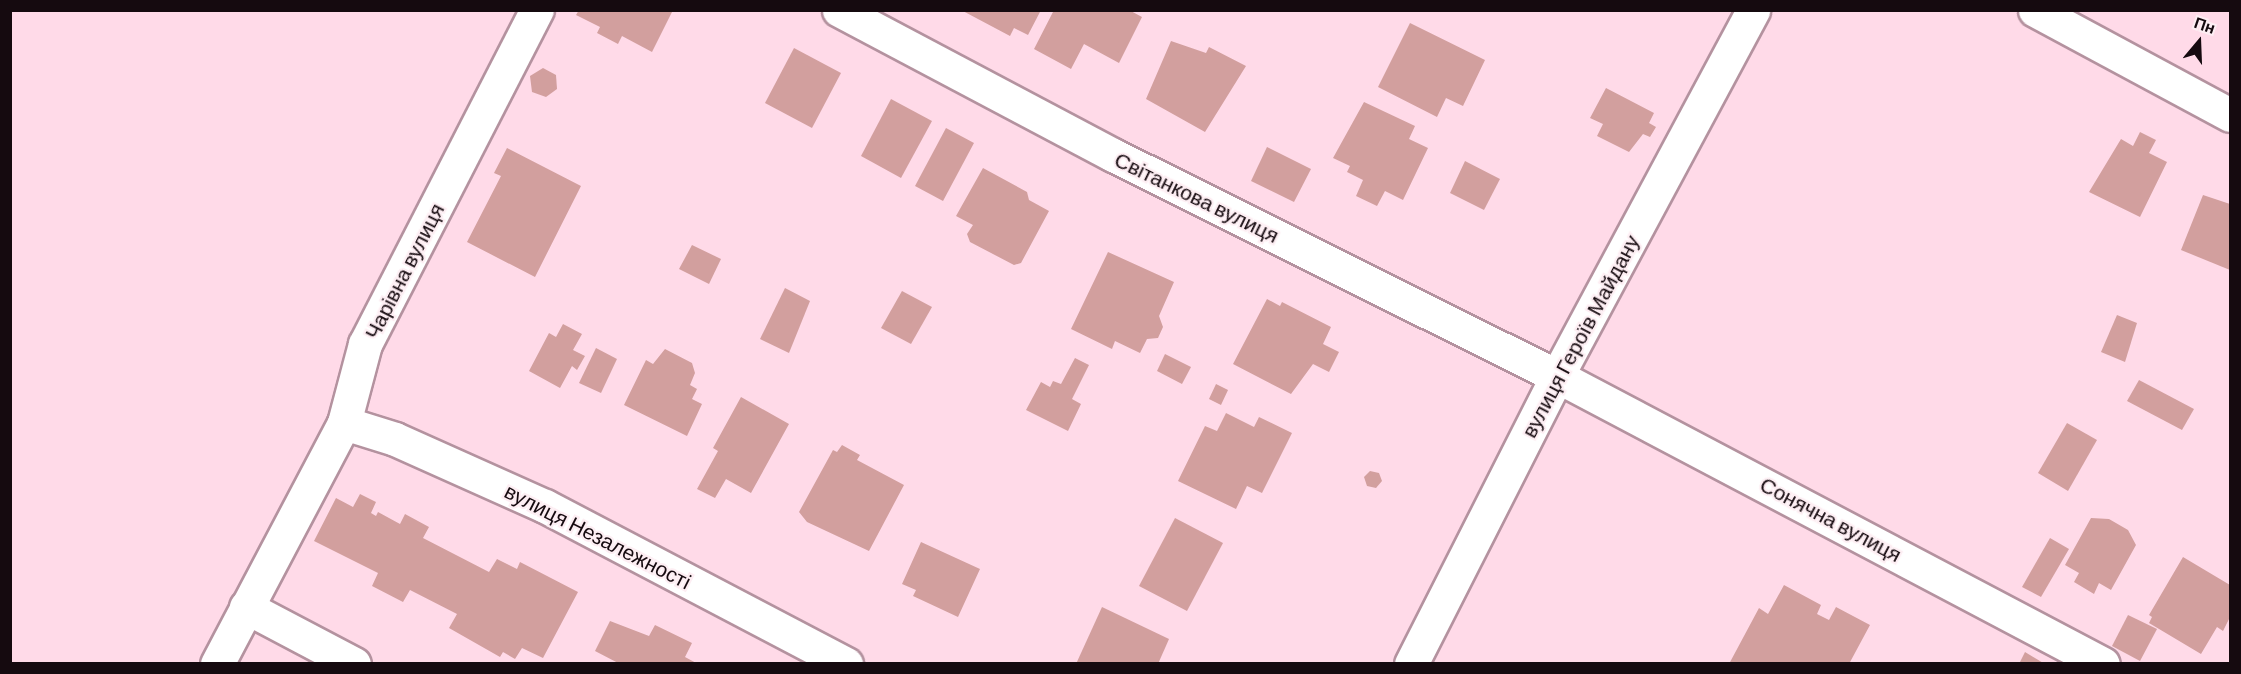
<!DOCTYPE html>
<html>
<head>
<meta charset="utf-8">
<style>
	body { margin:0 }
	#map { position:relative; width:2241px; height:674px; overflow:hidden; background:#ffdae8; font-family:Barlow,sans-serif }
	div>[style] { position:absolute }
	.building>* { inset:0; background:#d29f9e }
	.roads { filter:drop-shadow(2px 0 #b4929f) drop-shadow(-2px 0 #b4929f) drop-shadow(0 2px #b4929f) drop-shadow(0 -2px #b4929f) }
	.minor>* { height:33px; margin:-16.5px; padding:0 16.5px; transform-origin:16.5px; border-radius:16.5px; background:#fff }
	span { translate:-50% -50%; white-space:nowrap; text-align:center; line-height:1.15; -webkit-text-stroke:4.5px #fdeef3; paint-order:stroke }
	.street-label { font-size:21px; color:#150a0f }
	.frame { position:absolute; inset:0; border:12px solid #150a0f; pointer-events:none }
	.north { position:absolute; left:2169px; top:12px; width:60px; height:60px; -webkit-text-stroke:4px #fdeef3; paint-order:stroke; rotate:19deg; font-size:16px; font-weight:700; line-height:24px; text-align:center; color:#150a0f }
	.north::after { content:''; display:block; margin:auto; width:21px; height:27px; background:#150a0f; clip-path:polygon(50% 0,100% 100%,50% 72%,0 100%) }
</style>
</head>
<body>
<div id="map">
	<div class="building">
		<i style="clip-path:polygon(579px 10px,673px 10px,652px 52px,622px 36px,618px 44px,597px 33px,600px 27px,576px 15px)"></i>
		<i style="clip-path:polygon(961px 10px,1041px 10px,1028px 35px,1014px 28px,1010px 36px)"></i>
		<i style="clip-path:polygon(1054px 10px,1129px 10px,1142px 17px,1119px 63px,1084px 44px,1071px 69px,1034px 49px)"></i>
		<i style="clip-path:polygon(1410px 23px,1485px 60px,1463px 106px,1446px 98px,1437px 117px,1378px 87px)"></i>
		<i style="clip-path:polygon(1171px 41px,1206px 53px,1209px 47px,1246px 66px,1205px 132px,1146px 99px)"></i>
		<i style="clip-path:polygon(794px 48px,841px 73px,812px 128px,765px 103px)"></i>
		<i style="clip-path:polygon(543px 68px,556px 75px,557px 89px,546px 97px,532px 92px,530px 76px)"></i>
		<i style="clip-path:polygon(1606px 88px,1654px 113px,1649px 123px,1656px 127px,1650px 137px,1643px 134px,1629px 152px,1597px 136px,1603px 124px,1590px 118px)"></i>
		<i style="clip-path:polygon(891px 99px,932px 121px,901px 178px,861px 156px)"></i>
		<i style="clip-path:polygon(1364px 102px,1415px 126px,1409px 139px,1428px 148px,1403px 200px,1385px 191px,1377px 206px,1356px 196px,1363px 180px,1347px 172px,1350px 166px,1333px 158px)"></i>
		<i style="clip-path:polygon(946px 128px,974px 143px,943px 201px,915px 186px)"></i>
		<i style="clip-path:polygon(2140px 132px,2156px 140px,2149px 153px,2167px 162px,2140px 217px,2089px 192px,2121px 139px,2133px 146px)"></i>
		<i style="clip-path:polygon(1267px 147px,1311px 169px,1294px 202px,1251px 181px)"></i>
		<i style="clip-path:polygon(507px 148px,581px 186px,535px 277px,467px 242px,501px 176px,494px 173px)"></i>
		<i style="clip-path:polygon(1465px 161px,1500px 179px,1484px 210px,1450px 193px)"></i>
		<i style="clip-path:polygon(983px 168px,1027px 192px,1029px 200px,1049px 211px,1021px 263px,1014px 265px,970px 242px,967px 234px,973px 225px,956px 216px)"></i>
		<i style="clip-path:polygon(2203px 195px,2230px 204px,2230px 270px,2181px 250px)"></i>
		<i style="clip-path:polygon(692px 245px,721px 259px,709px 284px,679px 269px)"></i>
		<i style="clip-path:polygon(1108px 252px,1174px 282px,1159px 316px,1163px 327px,1158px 338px,1147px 339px,1140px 353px,1115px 341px,1112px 349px,1071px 329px)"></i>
		<i style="clip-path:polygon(785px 288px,810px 301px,789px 353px,760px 339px)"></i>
		<i style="clip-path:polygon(902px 291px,932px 307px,911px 344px,881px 328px)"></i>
		<i style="clip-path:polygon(1267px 299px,1280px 306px,1282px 302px,1331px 327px,1323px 344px,1339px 352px,1329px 372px,1313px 364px,1291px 394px,1233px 364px)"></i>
		<i style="clip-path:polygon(2117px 315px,2137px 323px,2125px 362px,2101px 352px)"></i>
		<i style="clip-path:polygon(563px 324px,582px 334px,573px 350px,585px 356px,577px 370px,572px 366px,560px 388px,529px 371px,549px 333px,556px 337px)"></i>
		<i style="clip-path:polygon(596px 348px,617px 359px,601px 393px,579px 383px)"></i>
		<i style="clip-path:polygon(665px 349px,692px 363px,695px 373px,690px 385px,697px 389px,692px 399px,702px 404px,687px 436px,624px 405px,646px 360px,653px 364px)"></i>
		<i style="clip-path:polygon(1165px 354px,1191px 367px,1182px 384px,1157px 371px)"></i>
		<i style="clip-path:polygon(1075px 358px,1089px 365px,1072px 399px,1081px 404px,1068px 431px,1026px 410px,1041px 382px,1050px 387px,1053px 381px,1061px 384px)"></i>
		<i style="clip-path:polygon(2139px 380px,2194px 409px,2182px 430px,2127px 401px)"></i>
		<i style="clip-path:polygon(1216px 384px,1228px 390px,1221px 405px,1209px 399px)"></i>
		<i style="clip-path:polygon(741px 397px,789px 424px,751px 493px,726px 479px,715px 498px,697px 489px,718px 451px,713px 448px)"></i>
		<i style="clip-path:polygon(1226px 413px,1254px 427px,1259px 417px,1292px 433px,1262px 493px,1247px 486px,1236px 509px,1178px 481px,1205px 426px,1217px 431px)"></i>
		<i style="clip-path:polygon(2067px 423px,2097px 440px,2068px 491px,2038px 473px)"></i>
		<i style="clip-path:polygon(842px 445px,860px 455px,857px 460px,904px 485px,869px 551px,807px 522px,799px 512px,833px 450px,837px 452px)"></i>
		<i style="clip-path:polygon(1370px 471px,1379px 473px,1382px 481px,1376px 488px,1367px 486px,1364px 477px)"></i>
		<i style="clip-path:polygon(360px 494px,376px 502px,371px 513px,376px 516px,378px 512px,400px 524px,405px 514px,429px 527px,423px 538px,489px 572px,497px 559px,517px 569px,520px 562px,578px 592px,543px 658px,522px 648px,515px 659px,503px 652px,500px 657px,449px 628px,457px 614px,410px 590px,403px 602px,372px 586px,378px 573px,314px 541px,336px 498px,353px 507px)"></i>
		<i style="clip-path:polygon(1175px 518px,1223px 543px,1187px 611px,1139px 586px)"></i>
		<i style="clip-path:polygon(2091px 518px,2109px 519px,2128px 530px,2136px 545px,2111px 590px,2099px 583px,2094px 594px,2074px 582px,2079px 573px,2065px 565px)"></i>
		<i style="clip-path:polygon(2050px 538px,2069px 549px,2041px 597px,2022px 587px)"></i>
		<i style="clip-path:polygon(921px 542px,980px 569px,958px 617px,913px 596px,916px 590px,902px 584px)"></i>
		<i style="clip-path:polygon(2183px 557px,2230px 585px,2230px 617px,2223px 631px,2217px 627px,2201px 654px,2149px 623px,2152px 617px,2149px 615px)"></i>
		<i style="clip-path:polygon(1784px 585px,1821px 605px,1817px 614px,1829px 620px,1836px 607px,1870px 625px,1849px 664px,1729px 664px,1759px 608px,1768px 614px)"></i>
		<i style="clip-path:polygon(1102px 607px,1169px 639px,1158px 664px,1076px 664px)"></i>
		<i style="clip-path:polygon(2128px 615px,2157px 629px,2140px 661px,2112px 646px)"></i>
		<i style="clip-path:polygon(610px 621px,649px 636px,655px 625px,692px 643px,685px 657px,698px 664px,620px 664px,595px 651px)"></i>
		<i style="clip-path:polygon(2025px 652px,2045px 664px,2019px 664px)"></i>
	</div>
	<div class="roads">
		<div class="minor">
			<i style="left:839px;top:10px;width:310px;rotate:27.9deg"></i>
			<i style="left:1113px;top:155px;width:496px;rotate:26.5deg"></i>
			<i style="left:1557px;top:376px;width:617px;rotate:27.81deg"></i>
			<i style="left:2035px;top:10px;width:221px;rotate:28.3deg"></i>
			<i style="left:344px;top:423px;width:53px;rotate:17.4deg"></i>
			<i style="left:395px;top:439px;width:164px;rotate:24.1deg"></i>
			<i style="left:545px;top:506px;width:340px;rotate:27.7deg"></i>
			<i style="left:246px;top:607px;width:122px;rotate:27.8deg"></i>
			<i style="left:217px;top:664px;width:272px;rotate:-62.2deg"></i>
			<i style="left:344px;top:423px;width:82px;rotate:-75.1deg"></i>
			<i style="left:365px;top:344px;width:376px;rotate:-62.8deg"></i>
			<i style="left:1411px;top:664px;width:323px;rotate:-63.1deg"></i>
			<i style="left:1557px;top:376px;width:415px;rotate:-61.8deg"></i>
		</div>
	</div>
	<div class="street-label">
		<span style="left:1197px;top:197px;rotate:26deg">Світанкова вулиця</span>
		<span style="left:404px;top:271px;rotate:-63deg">Чарівна вулиця</span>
		<span style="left:1580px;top:336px;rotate:-62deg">вулиця Героїв Майдану</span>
		<span style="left:1831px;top:519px;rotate:28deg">Сонячна вулиця</span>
		<span style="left:598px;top:536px;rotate:27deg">вулиця Незалежності</span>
	</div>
	<div class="frame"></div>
	<div class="north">Пн</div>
</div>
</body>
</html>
